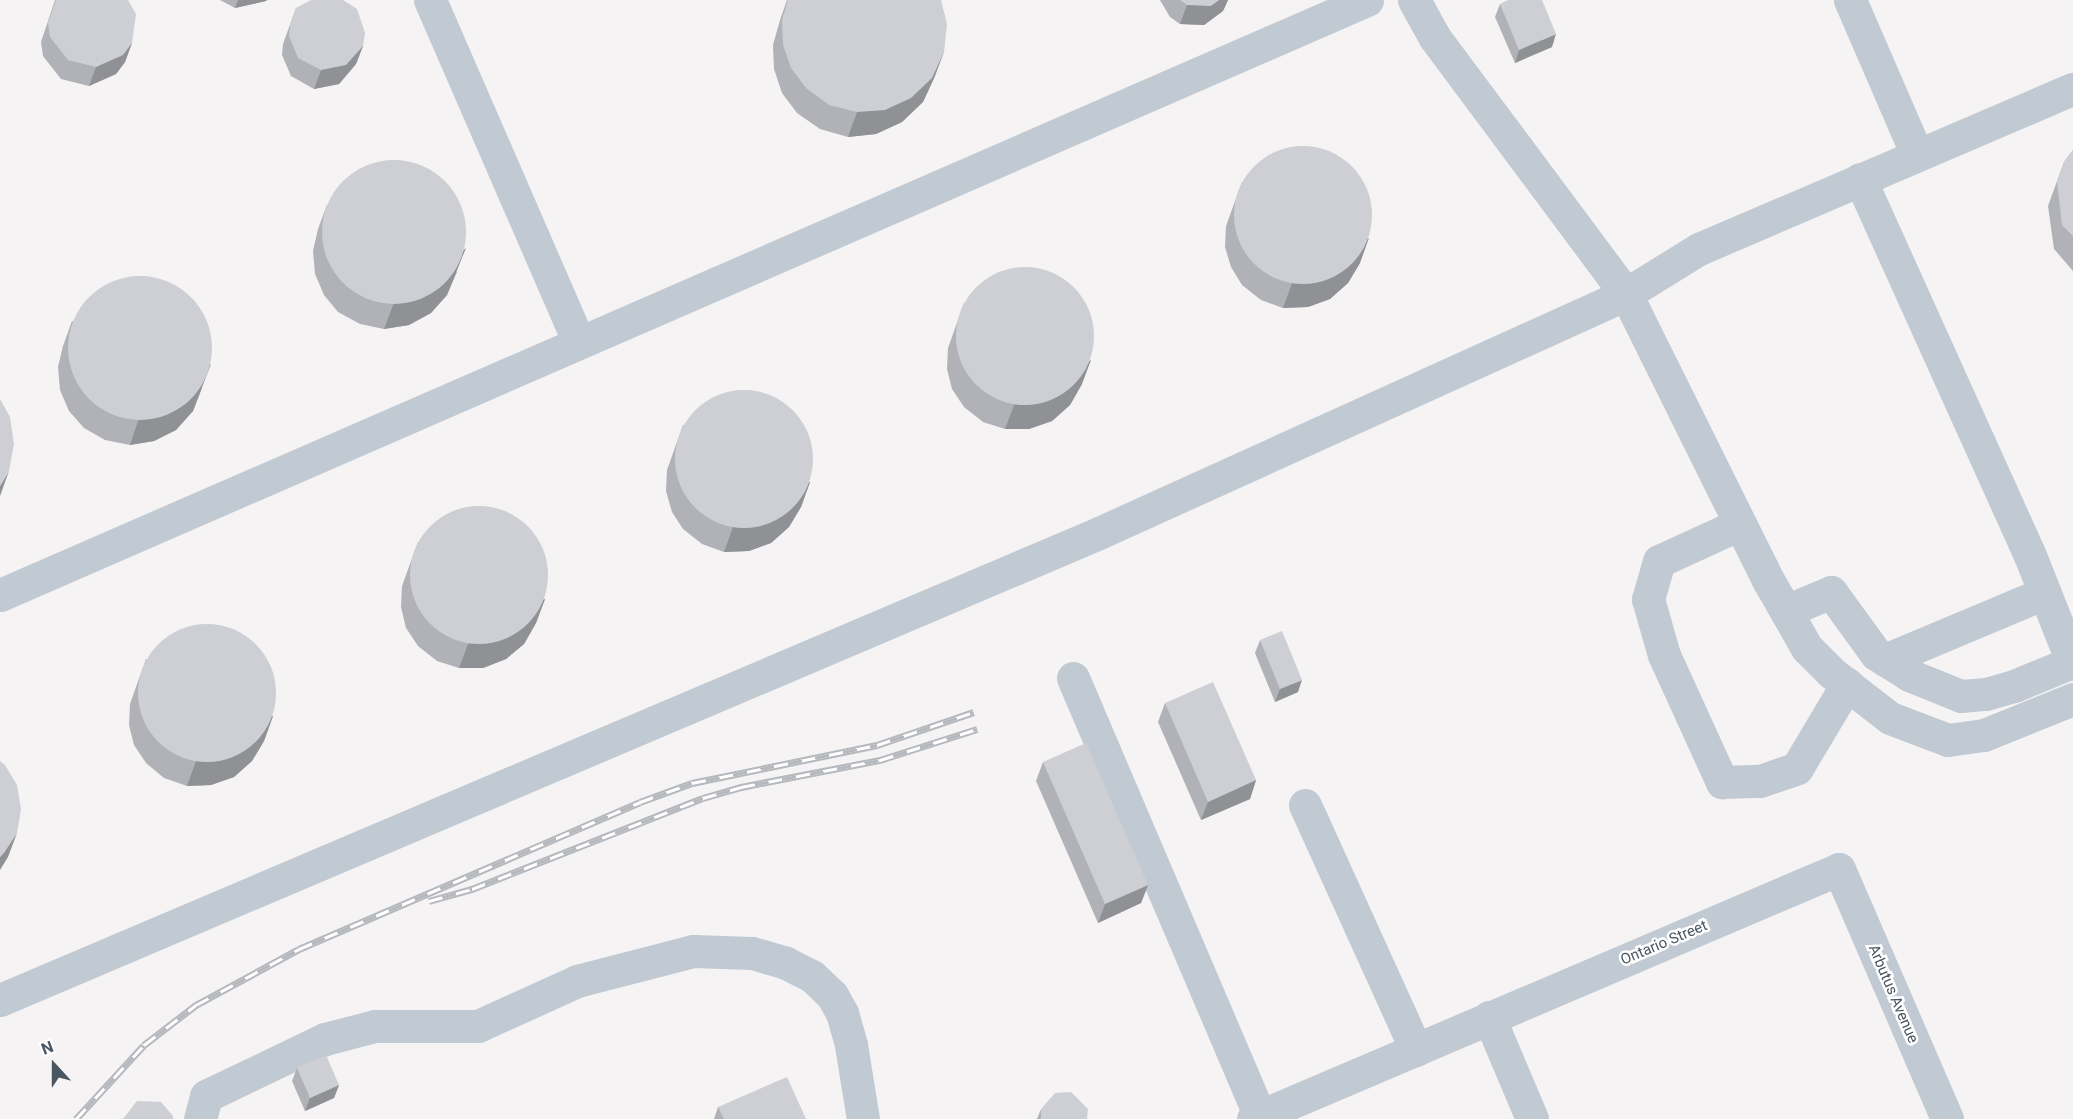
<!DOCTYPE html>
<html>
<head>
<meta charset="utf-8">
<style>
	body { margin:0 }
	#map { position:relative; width:2073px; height:1119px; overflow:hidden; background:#f5f3f3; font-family:Roboto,sans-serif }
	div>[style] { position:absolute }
	.minor>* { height:33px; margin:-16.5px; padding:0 16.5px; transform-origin:16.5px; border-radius:16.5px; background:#c1cad2 }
	.rail>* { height:7px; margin-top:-3.5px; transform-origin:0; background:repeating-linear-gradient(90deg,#fff 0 14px,#b5b8bd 0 28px); box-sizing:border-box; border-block:2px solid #b5b8bd }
	.wall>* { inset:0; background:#b0b2b7 }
	.shaded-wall>* { inset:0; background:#909195 }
	.building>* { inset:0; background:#cdcfd5 }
	.round { border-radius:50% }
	span { translate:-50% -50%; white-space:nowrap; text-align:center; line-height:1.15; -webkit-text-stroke:5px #fff; paint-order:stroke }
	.street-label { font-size:15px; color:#4a5661 }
	.north { position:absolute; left:24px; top:1035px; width:60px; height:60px; -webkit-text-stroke:4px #fff; paint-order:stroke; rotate:339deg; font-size:16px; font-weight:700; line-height:24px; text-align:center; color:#4a5661 }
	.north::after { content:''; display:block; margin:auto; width:21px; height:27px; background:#4a5661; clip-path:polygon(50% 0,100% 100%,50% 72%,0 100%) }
</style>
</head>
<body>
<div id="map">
	<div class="minor">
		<i style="left:430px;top:0;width:373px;rotate:66.5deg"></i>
		<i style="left:1414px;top:0;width:43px;rotate:61.1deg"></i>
		<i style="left:1435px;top:38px;width:319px;rotate:53.3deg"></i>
		<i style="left:1626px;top:294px;width:319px;rotate:63.6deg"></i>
		<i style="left:1768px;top:580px;width:78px;rotate:60.2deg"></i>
		<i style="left:1807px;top:648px;width:35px;rotate:45deg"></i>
		<i style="left:1832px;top:673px;width:73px;rotate:37.8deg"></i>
		<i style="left:1890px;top:718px;width:62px;rotate:20.8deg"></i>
		<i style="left:1948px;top:740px;width:36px;rotate:-8deg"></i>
		<i style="left:1984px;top:735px;width:96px;rotate:-22deg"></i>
		<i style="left:1850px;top:0;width:169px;rotate:66.6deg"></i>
		<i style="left:1860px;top:179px;width:410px;rotate:65.7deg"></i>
		<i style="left:2029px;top:553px;width:119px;rotate:68.4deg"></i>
		<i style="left:1740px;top:524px;width:89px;rotate:155.4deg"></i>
		<i style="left:1659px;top:561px;width:40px;rotate:106deg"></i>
		<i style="left:1648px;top:599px;width:58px;rotate:74.1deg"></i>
		<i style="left:1664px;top:655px;width:140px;rotate:65.5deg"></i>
		<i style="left:1722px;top:782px;width:38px;rotate:-2deg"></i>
		<i style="left:1760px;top:781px;width:39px;rotate:-19deg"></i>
		<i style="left:1797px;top:768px;width:98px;rotate:-59.2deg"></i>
		<i style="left:0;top:595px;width:1491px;rotate:-23.52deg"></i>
		<i style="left:1786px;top:611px;width:49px;rotate:-22.9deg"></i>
		<i style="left:1831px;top:592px;width:77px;rotate:54deg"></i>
		<i style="left:1876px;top:654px;width:39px;rotate:32deg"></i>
		<i style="left:1909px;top:675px;width:56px;rotate:22deg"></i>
		<i style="left:1961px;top:696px;width:25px;rotate:-5deg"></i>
		<i style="left:1986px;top:694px;width:29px;rotate:-16deg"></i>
		<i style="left:2014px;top:686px;width:63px;rotate:-22.5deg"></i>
		<i style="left:1885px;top:660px;width:173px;rotate:-22.8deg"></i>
		<i style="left:1073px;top:678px;width:476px;rotate:66.9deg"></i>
		<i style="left:1305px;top:805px;width:269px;rotate:65.6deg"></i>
		<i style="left:0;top:1000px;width:1194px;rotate:-23.02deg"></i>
		<i style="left:1099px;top:533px;width:579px;rotate:-24.39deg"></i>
		<i style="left:1626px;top:294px;width:86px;rotate:-31.7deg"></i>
		<i style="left:1699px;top:249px;width:407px;rotate:-23.2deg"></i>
		<i style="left:1489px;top:1017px;width:111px;rotate:67.1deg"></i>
		<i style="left:200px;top:1119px;width:24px;rotate:-75deg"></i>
		<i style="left:206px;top:1096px;width:132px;rotate:-25.6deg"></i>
		<i style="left:325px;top:1039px;width:52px;rotate:-14.6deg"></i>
		<i style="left:375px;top:1026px;width:103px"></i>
		<i style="left:478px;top:1026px;width:109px;rotate:-24.4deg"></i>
		<i style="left:577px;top:981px;width:120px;rotate:-14.5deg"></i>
		<i style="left:693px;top:951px;width:59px;rotate:1.9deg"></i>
		<i style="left:752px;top:953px;width:35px;rotate:16deg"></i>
		<i style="left:786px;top:963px;width:29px;rotate:27deg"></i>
		<i style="left:812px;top:976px;width:28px;rotate:44deg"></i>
		<i style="left:832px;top:995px;width:21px;rotate:61deg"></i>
		<i style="left:842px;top:1013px;width:33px;rotate:74deg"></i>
		<i style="left:851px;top:1045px;width:75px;rotate:80.8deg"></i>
		<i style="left:1253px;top:1119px;width:637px;rotate:-23.1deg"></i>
		<i style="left:1839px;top:869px;width:272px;rotate:66.6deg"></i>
	</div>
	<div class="rail">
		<i style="left:429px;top:901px;width:45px;rotate:-15.6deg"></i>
		<i style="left:472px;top:889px;width:248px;rotate:-21.5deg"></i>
		<i style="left:703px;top:798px;width:40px;rotate:-16deg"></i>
		<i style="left:741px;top:787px;width:142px;rotate:-11deg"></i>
		<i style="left:880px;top:760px;width:102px;rotate:-17.7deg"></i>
		<i style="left:76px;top:1119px;width:100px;rotate:-47.4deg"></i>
		<i style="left:144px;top:1045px;width:66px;rotate:-37.6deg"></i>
		<i style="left:196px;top:1005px;width:117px;rotate:-28.5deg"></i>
		<i style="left:299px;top:949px;width:371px;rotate:-23.3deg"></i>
		<i style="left:640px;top:802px;width:55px;rotate:-20.1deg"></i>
		<i style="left:692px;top:783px;width:189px;rotate:-11.6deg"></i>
		<i style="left:877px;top:745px;width:102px;rotate:-18.8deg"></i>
	</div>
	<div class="wall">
		<i style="clip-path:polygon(55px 0,132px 43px,125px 62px,116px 74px,89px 86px,61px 79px,43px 56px,41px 42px)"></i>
		<i style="clip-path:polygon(220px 0,267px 0,266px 1px,235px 8px)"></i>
		<i style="clip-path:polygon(787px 0,935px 76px,923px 102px,902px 122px,876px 134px,848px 137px,820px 129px,797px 113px,782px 93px,774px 69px,773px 45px,780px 20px)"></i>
		<i style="clip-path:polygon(1160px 0,1228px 0,1223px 11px,1204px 25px,1180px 24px,1170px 17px)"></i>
		<i style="clip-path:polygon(1500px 4px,1552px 47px,1515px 63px,1495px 17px)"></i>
		<i style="clip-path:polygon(296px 8px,363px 46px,356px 64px,339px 84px,314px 89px,291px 76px,282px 55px,283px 44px)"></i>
		<i style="clip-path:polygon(2073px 150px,2073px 271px,2054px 249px,2048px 206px,2064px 162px)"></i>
		<i style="clip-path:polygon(1242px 182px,1360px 263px,1348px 283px,1330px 299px,1308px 307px,1283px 308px,1261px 300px,1242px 285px,1231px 267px,1225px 247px,1226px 226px)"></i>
		<i style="clip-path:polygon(327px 205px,457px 272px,447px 295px,431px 313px,409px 325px,384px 329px,360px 324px,338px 312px,324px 295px,315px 274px,313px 251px,318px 229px)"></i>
		<i style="clip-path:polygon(964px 303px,1082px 384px,1070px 405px,1052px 421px,1029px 429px,1005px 429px,983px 422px,964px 407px,952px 389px,947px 369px,948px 348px)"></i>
		<i style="clip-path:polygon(72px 321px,202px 388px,193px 411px,176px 430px,154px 441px,130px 445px,105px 440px,84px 428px,69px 411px,60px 390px,58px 367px,63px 346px)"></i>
		<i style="clip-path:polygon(683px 425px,810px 482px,801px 507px,789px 527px,771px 543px,749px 551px,724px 552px,702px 544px,683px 529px,672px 512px,666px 491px,667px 470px)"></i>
		<i style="clip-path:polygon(418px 542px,545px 599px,536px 623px,524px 644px,506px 659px,483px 668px,459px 668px,437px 661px,418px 646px,406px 628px,401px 607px,402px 586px)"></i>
		<i style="clip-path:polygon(1260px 640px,1298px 692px,1275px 702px,1255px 653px)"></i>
		<i style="clip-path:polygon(146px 659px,273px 716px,264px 741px,252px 761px,234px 777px,211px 785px,187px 786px,164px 778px,146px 763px,134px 745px,129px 725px,130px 704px)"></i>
		<i style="clip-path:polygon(1165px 703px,1256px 780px,1250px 799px,1201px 820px,1158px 722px)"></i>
		<i style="clip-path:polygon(1043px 762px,1148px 885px,1141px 903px,1098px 923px,1036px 781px)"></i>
		<i style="clip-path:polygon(297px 1068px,339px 1085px,334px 1098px,305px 1111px,292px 1081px)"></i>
		<i style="clip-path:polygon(718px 1107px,806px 1119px,714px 1119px)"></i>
		<i style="clip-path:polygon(1041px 1109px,1087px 1119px,1037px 1119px)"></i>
	</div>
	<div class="shaded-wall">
		<i style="clip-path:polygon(238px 0,267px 0,266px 1px,235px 8px)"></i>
		<i style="clip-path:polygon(1219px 0,1228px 0,1223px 11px,1204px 25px,1180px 24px,1187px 5px)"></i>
		<i style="clip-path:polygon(1556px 34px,1552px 47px,1515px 63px,1519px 50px)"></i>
		<i style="clip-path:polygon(132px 43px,125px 62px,116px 74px,89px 86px,96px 67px)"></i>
		<i style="clip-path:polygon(363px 46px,356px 64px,339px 84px,314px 89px,321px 70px)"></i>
		<i style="clip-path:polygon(944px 52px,935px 76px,923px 102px,902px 122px,876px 134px,848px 137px,857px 112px)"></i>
		<i style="clip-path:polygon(1369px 238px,1360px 263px,1348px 283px,1330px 299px,1308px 307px,1283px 308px,1292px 283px)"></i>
		<i style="clip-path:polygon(466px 248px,447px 295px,431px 313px,409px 325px,384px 329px,393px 305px)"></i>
		<i style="clip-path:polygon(1091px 360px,1082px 384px,1070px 405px,1052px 421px,1029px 429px,1005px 429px,1014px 405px)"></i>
		<i style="clip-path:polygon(211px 364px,193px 411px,176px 430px,154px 441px,130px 445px,138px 421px)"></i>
		<i style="clip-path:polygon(9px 471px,0 496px,0 486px)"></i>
		<i style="clip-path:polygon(810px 482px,801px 507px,789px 527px,771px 543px,749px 551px,724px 552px,733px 527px)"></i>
		<i style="clip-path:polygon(545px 599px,536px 623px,524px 644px,506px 659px,483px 668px,459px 668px,468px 644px)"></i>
		<i style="clip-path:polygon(1302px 680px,1298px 692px,1275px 702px,1280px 689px)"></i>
		<i style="clip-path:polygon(273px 716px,264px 741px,252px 761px,234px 777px,211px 785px,187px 786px,196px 761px)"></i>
		<i style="clip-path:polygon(1256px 780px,1250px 799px,1201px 820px,1208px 802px)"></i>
		<i style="clip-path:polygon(17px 833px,8px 857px,0 870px,0 857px)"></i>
		<i style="clip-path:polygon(1148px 885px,1141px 903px,1098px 923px,1105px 904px)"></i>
		<i style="clip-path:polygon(339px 1085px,334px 1098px,305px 1111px,310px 1098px)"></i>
	</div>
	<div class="building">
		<i style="clip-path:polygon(56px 0,128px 0,136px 14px,132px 43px,123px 55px,96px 67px,68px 60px,50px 37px,48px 23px)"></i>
		<i style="clip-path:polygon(311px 0,343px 0,357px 9px,365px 33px,363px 46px,346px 65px,321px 70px,298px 58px,289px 36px,290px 25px,296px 8px)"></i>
		<i style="clip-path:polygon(788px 0,941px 0,947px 24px,944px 52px,932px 78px,911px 98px,885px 110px,857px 112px,829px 105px,806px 88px,791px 68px,783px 45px,782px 20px)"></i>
		<i style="clip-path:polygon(1180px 0,1219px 0,1211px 6px,1187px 5px)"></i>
		<i style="clip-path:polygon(1508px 0,1542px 0,1556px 34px,1519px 50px,1500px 4px)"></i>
		<i class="round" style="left:1234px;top:146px;width:138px;height:138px"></i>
		<i style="clip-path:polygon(2073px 150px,2073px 236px,2062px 225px,2057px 182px,2064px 162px)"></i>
		<i class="round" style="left:322px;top:160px;width:144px;height:144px"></i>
		<i class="round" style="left:956px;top:267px;width:138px;height:138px"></i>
		<i class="round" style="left:68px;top:276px;width:144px;height:144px"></i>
		<i class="round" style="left:675px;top:390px;width:138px;height:138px"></i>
		<i style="clip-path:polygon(0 399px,10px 417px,14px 444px,9px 471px,0 486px)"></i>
		<i class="round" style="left:410px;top:506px;width:138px;height:138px"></i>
		<i class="round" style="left:138px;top:624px;width:138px;height:138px"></i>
		<i style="clip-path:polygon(1282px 631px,1302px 680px,1280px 689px,1260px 640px)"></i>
		<i style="clip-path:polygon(1213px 682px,1256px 780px,1208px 802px,1165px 703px)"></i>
		<i style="clip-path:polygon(1086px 743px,1148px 885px,1105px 904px,1043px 762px)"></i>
		<i style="clip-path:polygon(0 761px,5px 765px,17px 785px,21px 809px,17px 833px,4px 853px,0 857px)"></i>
		<i style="clip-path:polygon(326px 1055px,339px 1085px,310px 1098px,297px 1068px)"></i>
		<i style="clip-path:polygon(787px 1077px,806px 1119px,724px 1119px,718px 1107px)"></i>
		<i style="clip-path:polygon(1071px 1092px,1088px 1109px,1087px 1119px,1041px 1119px,1041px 1109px,1055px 1093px)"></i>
		<i style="clip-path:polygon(137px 1101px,161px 1102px,173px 1116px,173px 1119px,123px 1119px)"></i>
	</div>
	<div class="street-label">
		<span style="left:1664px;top:943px;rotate:-23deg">Ontario Street</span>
		<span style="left:1893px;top:994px;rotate:67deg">Arbutus Avenue</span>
	</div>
	<div class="north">N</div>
</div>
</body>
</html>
